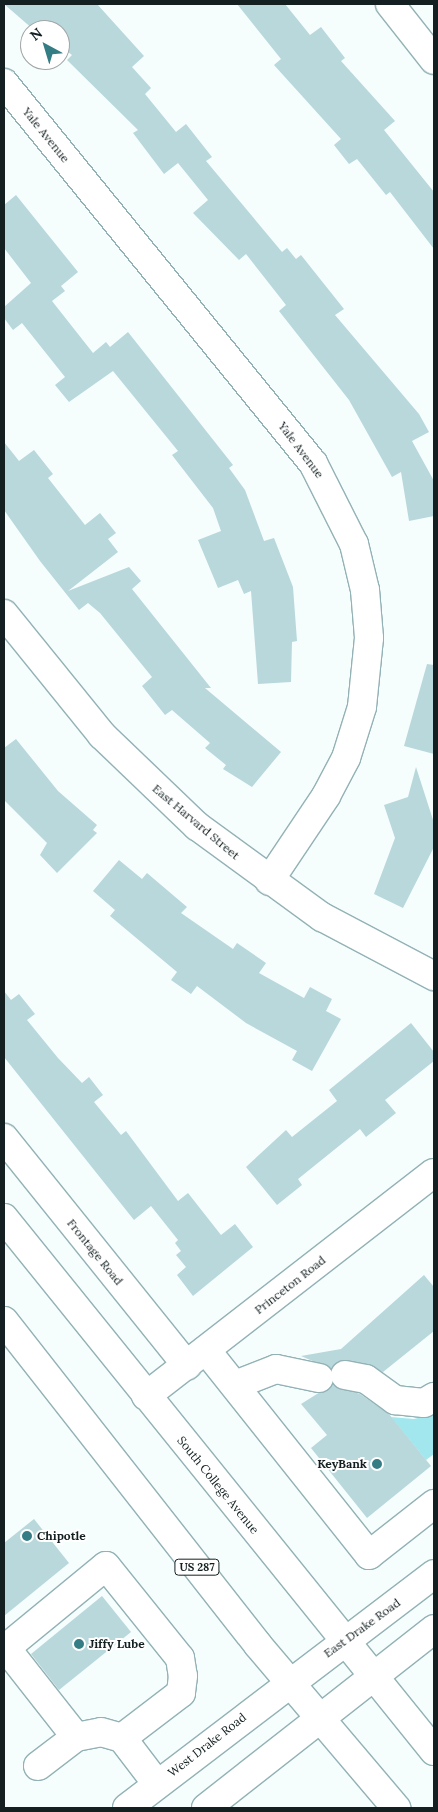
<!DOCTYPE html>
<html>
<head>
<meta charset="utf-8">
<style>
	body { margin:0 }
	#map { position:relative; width:438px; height:1812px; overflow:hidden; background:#f6fdfd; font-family:Lora,serif }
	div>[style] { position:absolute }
	.green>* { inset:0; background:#a2e7ee }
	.building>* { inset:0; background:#b8d8dc }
	.roads { filter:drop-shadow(1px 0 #93b2b5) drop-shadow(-1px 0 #93b2b5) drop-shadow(0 1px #93b2b5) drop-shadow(0 -1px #93b2b5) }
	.minor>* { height:28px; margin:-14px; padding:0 14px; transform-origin:14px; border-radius:14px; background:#fff }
	.major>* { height:28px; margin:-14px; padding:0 14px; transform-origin:14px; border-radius:14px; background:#fff }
	.highway>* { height:28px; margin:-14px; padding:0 14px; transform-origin:14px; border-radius:14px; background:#fff }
	.dots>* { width:14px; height:14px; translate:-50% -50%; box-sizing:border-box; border:2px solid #fff; border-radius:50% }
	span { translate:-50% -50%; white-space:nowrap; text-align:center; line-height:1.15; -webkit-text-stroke:4px #fff; paint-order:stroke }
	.shield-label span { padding:1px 4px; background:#fff; border:1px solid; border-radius:4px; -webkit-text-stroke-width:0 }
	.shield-label { font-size:11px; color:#131f20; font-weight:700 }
	.street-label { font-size:12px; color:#131f20 }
	.poi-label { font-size:12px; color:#131f20; font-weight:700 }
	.right { translate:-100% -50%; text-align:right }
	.left { translate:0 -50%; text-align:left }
	.frame { position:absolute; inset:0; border:5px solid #131f20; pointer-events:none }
	.north { position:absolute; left:20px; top:20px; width:50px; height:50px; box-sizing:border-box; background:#fff; border:1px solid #a1a5a6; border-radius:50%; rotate:321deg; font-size:14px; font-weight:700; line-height:20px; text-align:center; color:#131f20 }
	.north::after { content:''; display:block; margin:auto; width:18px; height:22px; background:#357d85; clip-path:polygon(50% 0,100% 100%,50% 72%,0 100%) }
</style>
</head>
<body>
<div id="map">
	<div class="green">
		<i style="clip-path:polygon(434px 1414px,434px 1454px,426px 1460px,391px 1417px,414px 1419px)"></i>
	</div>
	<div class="building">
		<i style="clip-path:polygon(4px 4px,97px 4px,144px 56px,132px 67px,151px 88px,145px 94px,176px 132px,186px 124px,212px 157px,206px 161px,282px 252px,287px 248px,296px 259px,301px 255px,344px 309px,335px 315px,419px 414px,429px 432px,412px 441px,434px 481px,434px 516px,409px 521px,401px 472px,392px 477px,349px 400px,279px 311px,286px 305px,246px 254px,239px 260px,193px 213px,208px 200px,178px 163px,164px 174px,133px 133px,138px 130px,67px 60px,72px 55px,60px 46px,60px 30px,34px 30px)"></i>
		<i style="clip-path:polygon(237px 4px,285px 4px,310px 35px,321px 27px,345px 58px,341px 61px,395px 121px,384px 130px,434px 192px,434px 249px,390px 192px,386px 195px,357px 159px,349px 164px,334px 145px,341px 139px,274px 65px,281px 59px)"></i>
		<i style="clip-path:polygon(16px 195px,78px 272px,61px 286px,65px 291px,52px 301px,93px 353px,106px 342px,110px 347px,128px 332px,233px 465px,229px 468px,245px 490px,264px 541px,274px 538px,293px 587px,297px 641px,292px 642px,291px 682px,258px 684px,251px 591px,244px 594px,238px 580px,218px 588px,198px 540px,221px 531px,213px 508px,172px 455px,178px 451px,113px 371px,69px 402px,55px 385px,65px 377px,22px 323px,13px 330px,4px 318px,4px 307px,31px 283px,4px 248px,4px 205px)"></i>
		<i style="clip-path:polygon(4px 442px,19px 461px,34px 450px,53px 474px,48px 478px,85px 525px,100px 513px,116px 533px,108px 539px,118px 552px,68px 591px,129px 567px,141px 581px,132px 589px,211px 688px,205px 688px,281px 752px,252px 787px,223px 769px,226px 765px,205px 748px,210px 743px,172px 710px,165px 715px,142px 686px,152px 677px,100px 613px,88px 603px,79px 610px,40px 561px,4px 510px)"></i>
		<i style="clip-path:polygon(427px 664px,434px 665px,434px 754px,404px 746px)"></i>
		<i style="clip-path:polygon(16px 739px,58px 791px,97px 825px,93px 830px,97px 833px,57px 873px,40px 855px,47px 843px,4px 800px,4px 748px)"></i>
		<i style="clip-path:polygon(416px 767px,434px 823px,434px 847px,403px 908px,374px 894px,395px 838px,384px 805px,408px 797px)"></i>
		<i style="clip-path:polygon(119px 860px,142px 879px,147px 873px,187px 907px,181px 913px,233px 949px,237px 943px,266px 963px,259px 973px,304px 998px,310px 987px,332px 999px,326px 1011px,341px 1019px,312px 1071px,292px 1060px,297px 1051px,246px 1023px,197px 986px,191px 994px,171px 980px,177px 972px,110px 916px,115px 910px,93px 891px)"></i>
		<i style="clip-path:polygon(4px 991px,11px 1000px,19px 994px,35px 1014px,27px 1020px,58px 1058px,82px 1083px,89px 1077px,103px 1095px,94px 1102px,121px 1135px,126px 1131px,178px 1201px,188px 1193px,221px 1235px,235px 1224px,253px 1247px,193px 1296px,177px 1275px,186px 1267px,176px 1255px,181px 1251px,175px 1243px,178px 1240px,151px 1206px,134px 1220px,4px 1057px)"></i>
		<i style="clip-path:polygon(411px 1023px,434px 1052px,434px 1061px,385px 1100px,396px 1113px,366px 1137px,360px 1129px,298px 1179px,302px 1185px,277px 1205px,246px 1167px,286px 1130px,292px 1137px,337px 1101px,329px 1090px)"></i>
		<i style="clip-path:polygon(424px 1275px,434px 1287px,434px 1331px,383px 1372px,348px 1360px,331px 1369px,301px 1356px,341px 1349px)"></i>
		<i style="clip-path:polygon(333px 1384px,360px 1394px,389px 1414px,431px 1466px,367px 1518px,311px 1448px,327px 1435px,301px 1404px)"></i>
		<i style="clip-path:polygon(34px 1519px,69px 1563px,4px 1616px,4px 1543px)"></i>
		<i style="clip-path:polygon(102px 1596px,131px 1632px,59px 1690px,31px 1654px)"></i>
	</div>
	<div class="roads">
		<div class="minor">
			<i style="left:390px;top:4px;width:71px;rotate:51.8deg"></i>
			<i style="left:4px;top:83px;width:490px;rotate:50.9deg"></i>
			<i style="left:313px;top:463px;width:91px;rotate:63.2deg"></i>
			<i style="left:354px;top:544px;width:47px;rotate:76.6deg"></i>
			<i style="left:365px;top:590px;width:48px;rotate:85.2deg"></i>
			<i style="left:369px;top:638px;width:69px;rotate:95.8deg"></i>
			<i style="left:362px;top:707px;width:53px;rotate:107.4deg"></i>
			<i style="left:346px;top:758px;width:43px;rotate:117.8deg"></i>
			<i style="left:326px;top:796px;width:102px;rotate:123.8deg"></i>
			<i style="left:4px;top:614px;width:156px;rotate:51deg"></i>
			<i style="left:102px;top:735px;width:132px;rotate:43.8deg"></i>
			<i style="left:197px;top:826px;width:155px;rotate:36.1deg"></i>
			<i style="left:322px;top:917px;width:127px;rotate:27.8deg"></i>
			<i style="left:4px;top:1138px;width:292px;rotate:51.2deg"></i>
			<i style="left:206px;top:1350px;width:262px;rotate:51.5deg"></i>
			<i style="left:369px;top:1555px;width:83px;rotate:-38.1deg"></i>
			<i style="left:345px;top:1375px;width:21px;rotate:11deg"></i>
			<i style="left:366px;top:1379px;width:36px;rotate:36deg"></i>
			<i style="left:395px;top:1400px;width:29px;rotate:6deg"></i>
			<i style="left:424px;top:1403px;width:12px;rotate:-31deg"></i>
			<i style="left:235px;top:1385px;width:44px;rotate:-21.3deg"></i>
			<i style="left:276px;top:1369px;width:44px;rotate:11.8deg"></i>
			<i style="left:146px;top:1396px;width:364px;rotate:-37.8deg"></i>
			<i style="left:76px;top:1737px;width:113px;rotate:-128.2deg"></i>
			<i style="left:6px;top:1648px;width:129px;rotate:-39.4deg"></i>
			<i style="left:106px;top:1566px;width:118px;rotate:51.2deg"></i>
			<i style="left:180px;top:1658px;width:18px;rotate:81deg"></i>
			<i style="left:183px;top:1676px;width:17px;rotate:97deg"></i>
			<i style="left:181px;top:1693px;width:74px;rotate:142.7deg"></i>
			<i style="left:38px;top:1766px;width:48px;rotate:-37.3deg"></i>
			<i style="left:76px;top:1737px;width:25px;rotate:-11deg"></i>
			<i style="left:101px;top:1732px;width:22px;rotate:16deg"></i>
			<i style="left:122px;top:1738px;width:58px;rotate:52.7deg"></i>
		</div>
		<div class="major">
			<i style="left:127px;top:1808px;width:386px;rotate:-37.3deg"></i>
			<i style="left:206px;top:1808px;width:290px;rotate:-38.1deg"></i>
		</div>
		<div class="highway">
			<i style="left:4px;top:1218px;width:685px;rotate:51.1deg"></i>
			<i style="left:4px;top:1321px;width:412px;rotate:51.9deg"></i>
			<i style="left:258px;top:1645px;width:214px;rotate:49.7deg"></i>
		</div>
	</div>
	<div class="dots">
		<i style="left:377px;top:1464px;background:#357d85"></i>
		<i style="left:27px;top:1536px;background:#357d85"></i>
		<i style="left:79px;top:1644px;background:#357d85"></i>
	</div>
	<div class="shield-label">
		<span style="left:197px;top:1567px">US 287</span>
	</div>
	<div class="street-label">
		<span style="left:46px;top:135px;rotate:51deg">Yale Avenue</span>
		<span style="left:301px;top:450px;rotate:53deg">Yale Avenue</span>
		<span style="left:196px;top:822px;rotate:40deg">East Harvard Street</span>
		<span style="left:95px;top:1252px;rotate:51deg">Frontage Road</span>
		<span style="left:290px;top:1285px;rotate:-38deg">Princeton Road</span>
		<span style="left:218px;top:1485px;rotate:51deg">South College Avenue</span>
		<span style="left:362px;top:1628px;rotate:-36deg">East Drake Road</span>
		<span style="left:207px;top:1745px;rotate:-38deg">West Drake Road</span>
	</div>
	<div class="poi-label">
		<span class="right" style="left:367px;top:1464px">KeyBank</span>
		<span class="left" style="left:37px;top:1536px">Chipotle</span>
		<span class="left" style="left:89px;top:1644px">Jiffy Lube</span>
	</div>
	<div class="frame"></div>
	<div class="north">N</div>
</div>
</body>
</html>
